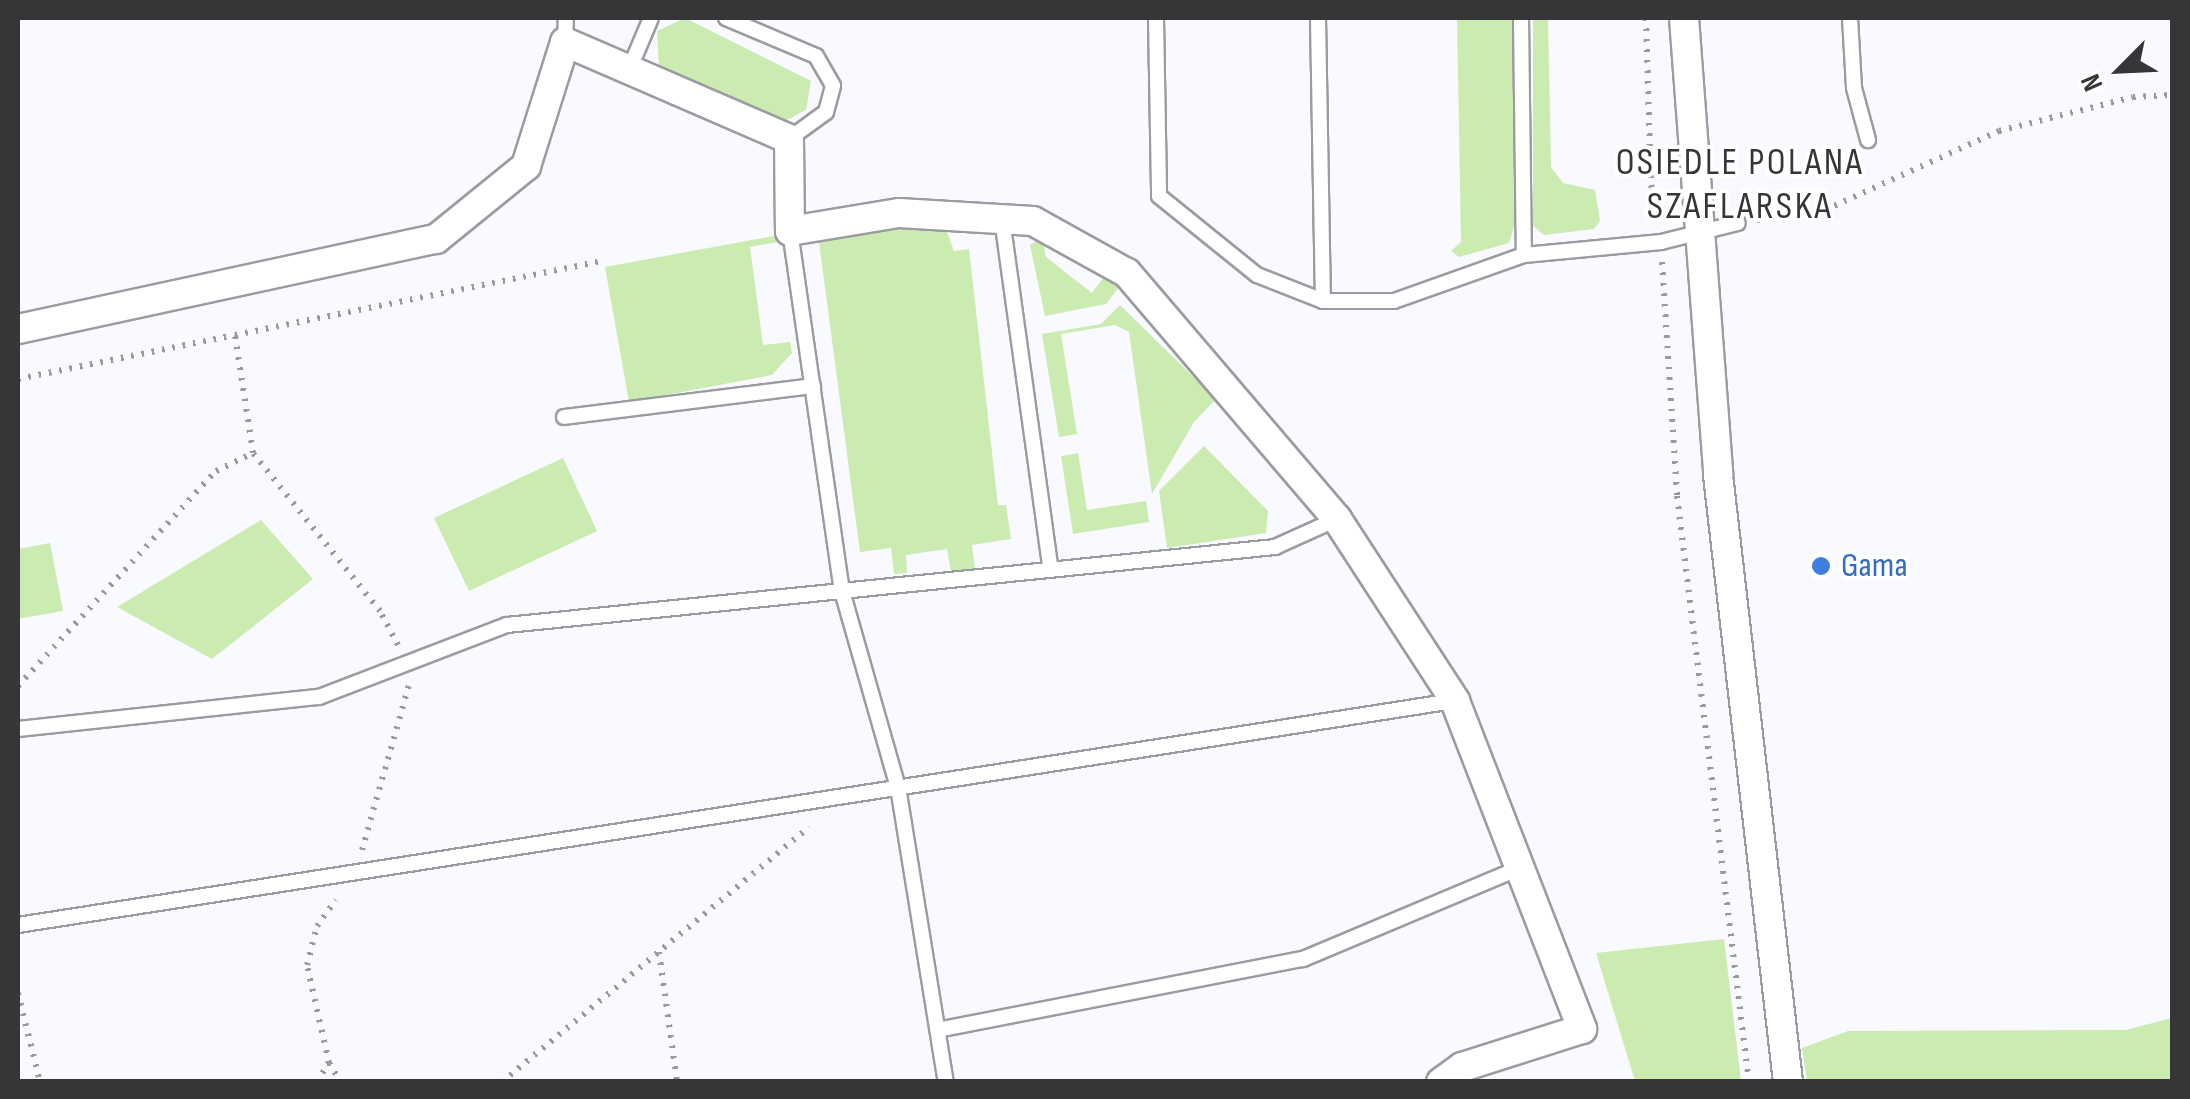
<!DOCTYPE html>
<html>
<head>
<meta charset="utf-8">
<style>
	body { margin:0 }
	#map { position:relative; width:2190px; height:1099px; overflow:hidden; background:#f9faff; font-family:"Sofia Sans Condensed",sans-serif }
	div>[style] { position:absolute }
	.green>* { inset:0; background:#cbebb1 }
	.path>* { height:6px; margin-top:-3px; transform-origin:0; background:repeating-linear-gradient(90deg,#9a9a9e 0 2.5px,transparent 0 10.5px) }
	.roads { filter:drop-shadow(2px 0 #9b9ca1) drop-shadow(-2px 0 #9b9ca1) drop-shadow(0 2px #9b9ca1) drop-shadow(0 -2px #9b9ca1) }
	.service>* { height:14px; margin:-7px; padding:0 7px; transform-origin:7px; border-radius:7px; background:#fff }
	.minor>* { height:28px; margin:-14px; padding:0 14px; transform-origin:14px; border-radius:14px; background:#fff }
	.dots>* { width:28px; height:28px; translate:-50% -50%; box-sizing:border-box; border:5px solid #fff; border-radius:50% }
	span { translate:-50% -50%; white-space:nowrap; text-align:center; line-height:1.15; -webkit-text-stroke:8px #fff; paint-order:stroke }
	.shop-label { font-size:35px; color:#366cbe }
	.left { translate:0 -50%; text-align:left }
	.neighbourhood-label { font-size:38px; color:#363638; letter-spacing:2.5px }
	.frame { position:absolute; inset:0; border:20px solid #363638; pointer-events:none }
	.north { position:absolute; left:2070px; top:20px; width:100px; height:100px; -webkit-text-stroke:8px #fff; paint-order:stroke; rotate:246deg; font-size:28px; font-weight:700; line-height:40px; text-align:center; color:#363638 }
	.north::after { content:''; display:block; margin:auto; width:35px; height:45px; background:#363638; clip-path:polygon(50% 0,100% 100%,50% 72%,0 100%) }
</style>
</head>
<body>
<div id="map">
	<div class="green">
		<i style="clip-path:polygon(685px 18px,811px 81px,806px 110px,787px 120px,659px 69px,657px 31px)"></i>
		<i style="clip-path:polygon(1457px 18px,1512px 18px,1516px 221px,1509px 243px,1459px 257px,1451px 251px,1461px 242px)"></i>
		<i style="clip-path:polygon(1533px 18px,1548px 18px,1551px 167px,1563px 183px,1595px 190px,1600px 221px,1594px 229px,1544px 235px,1533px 226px)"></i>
		<i style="clip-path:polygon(945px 226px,954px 251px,969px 249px,998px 505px,1006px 505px,1011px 539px,972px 545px,975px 569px,951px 572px,947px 549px,906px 555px,907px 573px,894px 574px,891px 548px,860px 552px,819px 242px,828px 235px)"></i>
		<i style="clip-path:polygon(779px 235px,778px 242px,750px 247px,763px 345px,790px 342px,792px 353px,772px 375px,629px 402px,605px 267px)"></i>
		<i style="clip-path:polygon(1042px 237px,1046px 257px,1092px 293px,1104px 277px,1118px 288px,1106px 304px,1045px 316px,1030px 245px)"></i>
		<i style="clip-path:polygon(1120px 305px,1216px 399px,1194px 422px,1152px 494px,1129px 332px,1115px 325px,1061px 334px,1077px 434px,1059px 437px,1042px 334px,1101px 324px)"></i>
		<i style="clip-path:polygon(1204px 446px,1268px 511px,1266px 533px,1167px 548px,1159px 491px)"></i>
		<i style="clip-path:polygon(1078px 453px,1087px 510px,1146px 501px,1149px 522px,1073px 534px,1061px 456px)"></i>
		<i style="clip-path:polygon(563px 458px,597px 531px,469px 591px,434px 518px)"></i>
		<i style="clip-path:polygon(261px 520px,313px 579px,212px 659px,117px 607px)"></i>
		<i style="clip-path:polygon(50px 543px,63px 611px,18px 619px,18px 549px)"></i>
		<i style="clip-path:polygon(1724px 939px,1741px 1081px,1635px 1081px,1596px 953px)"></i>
		<i style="clip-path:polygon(2172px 1018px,2172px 1081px,1807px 1081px,1802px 1048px,1848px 1031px,2126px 1030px)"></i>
	</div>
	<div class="path">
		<i style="left:1646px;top:18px;width:167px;rotate:88.3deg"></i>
		<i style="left:1651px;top:185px;width:36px;rotate:76deg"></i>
		<i style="left:1757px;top:220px;width:69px;rotate:-8.4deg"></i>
		<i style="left:1825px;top:210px;width:191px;rotate:-24.4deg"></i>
		<i style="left:1999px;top:131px;width:138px;rotate:-14.2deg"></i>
		<i style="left:2133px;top:97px;width:39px;rotate:-3deg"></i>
		<i style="left:1662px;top:262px;width:234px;rotate:86.3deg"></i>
		<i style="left:1677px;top:496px;width:590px;rotate:83deg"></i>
		<i style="left:18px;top:379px;width:221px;rotate:-11.5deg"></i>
		<i style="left:398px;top:645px;width:38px;rotate:-118deg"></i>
		<i style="left:380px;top:611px;width:203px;rotate:-128.8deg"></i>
		<i style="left:253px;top:453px;width:119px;rotate:-98.7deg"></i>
		<i style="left:235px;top:335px;width:373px;rotate:-11.4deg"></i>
		<i style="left:18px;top:686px;width:292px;rotate:-47.4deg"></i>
		<i style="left:216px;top:471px;width:41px;rotate:-25.9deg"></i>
		<i style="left:362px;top:850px;width:172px;rotate:-74.1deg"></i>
		<i style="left:659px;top:952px;width:131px;rotate:82.1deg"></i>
		<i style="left:18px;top:993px;width:92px;rotate:76.1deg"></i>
		<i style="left:329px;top:1063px;width:22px;rotate:58deg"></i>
		<i style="left:317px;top:1082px;width:22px;rotate:-58deg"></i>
		<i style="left:329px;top:1063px;width:100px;rotate:-102.7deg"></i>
		<i style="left:307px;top:965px;width:40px;rotate:-75.6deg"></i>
		<i style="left:317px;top:926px;width:32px;rotate:-54deg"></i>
		<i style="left:502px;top:1082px;width:399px;rotate:-39.7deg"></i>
	</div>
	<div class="roads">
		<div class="service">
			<i style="left:726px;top:18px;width:98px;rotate:22.9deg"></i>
			<i style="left:816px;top:56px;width:34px;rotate:60deg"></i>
			<i style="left:833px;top:86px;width:27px;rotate:105deg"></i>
			<i style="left:826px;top:112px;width:46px;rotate:143.9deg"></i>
			<i style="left:1156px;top:18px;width:178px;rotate:89deg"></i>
			<i style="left:1159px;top:196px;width:126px;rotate:38.9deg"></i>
			<i style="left:1257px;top:275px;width:71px;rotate:21.5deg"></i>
			<i style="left:1323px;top:301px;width:71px"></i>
			<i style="left:1394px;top:301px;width:138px;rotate:-19.5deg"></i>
			<i style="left:1524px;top:255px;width:138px;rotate:-5.4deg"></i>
			<i style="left:1661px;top:242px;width:79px;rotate:-13.9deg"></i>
			<i style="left:1318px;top:18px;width:283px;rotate:89deg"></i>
			<i style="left:1521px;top:18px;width:237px;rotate:89.3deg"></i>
			<i style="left:1850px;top:18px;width:70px;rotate:86.7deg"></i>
			<i style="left:1854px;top:88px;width:54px;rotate:74.9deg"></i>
			<i style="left:565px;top:42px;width:24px;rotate:-88deg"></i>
			<i style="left:629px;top:70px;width:56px;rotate:-67.1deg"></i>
			<i style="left:1002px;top:219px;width:354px;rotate:82.1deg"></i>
			<i style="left:790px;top:231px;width:364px;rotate:81.8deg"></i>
			<i style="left:842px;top:591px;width:204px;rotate:74.1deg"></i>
			<i style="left:898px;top:787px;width:299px;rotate:80.8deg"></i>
			<i style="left:564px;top:417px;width:251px;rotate:-7.1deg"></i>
			<i style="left:18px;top:729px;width:303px;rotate:-6.1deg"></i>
			<i style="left:319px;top:697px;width:201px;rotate:-21deg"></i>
			<i style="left:507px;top:625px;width:772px;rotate:-5.8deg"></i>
			<i style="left:1275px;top:547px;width:68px;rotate:-24.3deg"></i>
			<i style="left:18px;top:925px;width:1453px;rotate:-8.87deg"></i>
			<i style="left:942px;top:1029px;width:368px;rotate:-11deg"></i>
			<i style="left:1303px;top:959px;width:235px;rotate:-22.8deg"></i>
		</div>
		<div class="minor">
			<i style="left:1684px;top:18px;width:458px;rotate:85.7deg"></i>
			<i style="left:1718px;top:475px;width:611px;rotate:83.42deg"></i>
			<i style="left:18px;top:329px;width:428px;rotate:-12.2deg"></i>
			<i style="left:436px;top:239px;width:116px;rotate:-39deg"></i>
			<i style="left:526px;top:166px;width:130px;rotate:-72.5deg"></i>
			<i style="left:565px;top:42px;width:244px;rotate:23.4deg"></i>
			<i style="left:789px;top:139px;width:92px;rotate:89.4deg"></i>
			<i style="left:790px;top:231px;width:110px;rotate:-9.4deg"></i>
			<i style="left:899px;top:213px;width:134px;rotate:3.4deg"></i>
			<i style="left:1033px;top:221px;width:107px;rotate:29deg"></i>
			<i style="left:1127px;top:273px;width:323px;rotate:49.5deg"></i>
			<i style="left:1337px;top:519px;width:217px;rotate:57deg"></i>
			<i style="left:1455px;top:701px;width:352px;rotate:68.8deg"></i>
			<i style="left:1582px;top:1029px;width:126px;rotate:162.4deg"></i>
			<i style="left:1462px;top:1067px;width:26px;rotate:144deg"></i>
		</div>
	</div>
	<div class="dots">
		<i style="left:1821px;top:566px;background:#3f7fe0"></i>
	</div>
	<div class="shop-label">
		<span class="left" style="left:1841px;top:566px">Gama</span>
	</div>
	<div class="neighbourhood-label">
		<span style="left:1740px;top:185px">OSIEDLE POLANA<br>SZAFLARSKA</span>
	</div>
	<div class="frame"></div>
	<div class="north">N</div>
</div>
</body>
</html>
